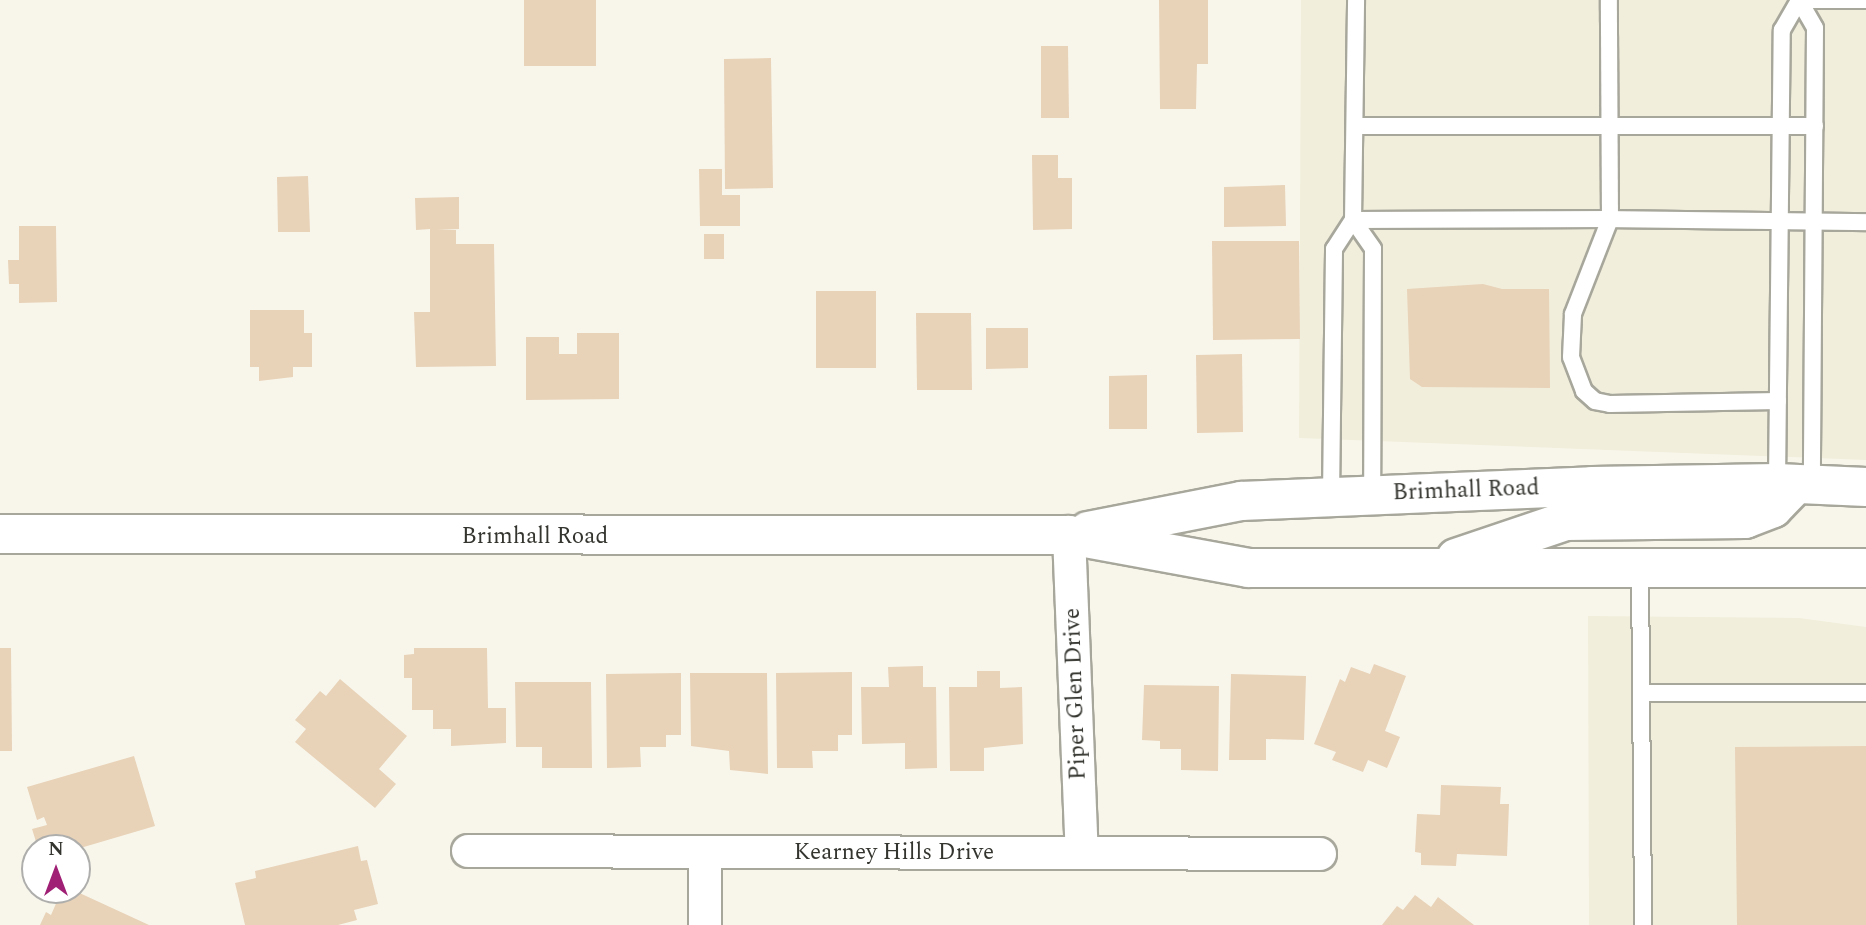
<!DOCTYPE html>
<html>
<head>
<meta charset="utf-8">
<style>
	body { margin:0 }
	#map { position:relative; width:1866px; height:925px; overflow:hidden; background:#f8f6eb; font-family:Spectral,serif }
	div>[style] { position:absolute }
	.built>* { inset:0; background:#f1eedb }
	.building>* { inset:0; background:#e8d2b8 }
	.roads { filter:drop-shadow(2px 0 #a8a79c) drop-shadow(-2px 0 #a8a79c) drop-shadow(0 2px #a8a79c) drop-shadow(0 -2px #a8a79c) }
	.lane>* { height:16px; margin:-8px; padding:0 8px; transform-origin:8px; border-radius:8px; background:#fff }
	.street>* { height:32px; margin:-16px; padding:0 16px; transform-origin:16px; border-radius:16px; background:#fff }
	.secondary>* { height:38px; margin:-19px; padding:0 19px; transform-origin:19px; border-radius:19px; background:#fff }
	span { translate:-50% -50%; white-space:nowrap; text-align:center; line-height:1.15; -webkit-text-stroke:6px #fff; paint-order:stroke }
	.street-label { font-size:23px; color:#353530 }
	.north { position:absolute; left:21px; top:834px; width:70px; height:70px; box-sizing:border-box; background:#fff; border:2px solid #aeaeac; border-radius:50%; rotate:0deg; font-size:19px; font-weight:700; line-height:28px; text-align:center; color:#353530 }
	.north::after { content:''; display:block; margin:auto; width:24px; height:32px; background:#9f2074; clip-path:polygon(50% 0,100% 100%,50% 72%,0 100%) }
</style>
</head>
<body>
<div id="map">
	<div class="built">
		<i style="clip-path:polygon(1301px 0,1866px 0,1866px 460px,1299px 438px)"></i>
		<i style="clip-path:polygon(1588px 616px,1799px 618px,1866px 627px,1866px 925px,1589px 925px)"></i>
	</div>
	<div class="building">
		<i style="clip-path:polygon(524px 0,596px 0,596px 66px,524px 66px)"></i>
		<i style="clip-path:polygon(1159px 0,1208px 0,1208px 64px,1197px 64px,1196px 109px,1160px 109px)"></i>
		<i style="clip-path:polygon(1041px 46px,1068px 46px,1069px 118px,1041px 118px)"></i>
		<i style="clip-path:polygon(771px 58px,773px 188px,725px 189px,724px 59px)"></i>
		<i style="clip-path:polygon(1032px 155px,1058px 155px,1058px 178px,1072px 178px,1072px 229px,1033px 230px)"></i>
		<i style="clip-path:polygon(699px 169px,722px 169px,722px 195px,740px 195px,740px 226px,700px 226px)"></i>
		<i style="clip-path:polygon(308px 176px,310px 232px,278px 232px,277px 177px)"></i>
		<i style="clip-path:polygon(1285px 185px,1286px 226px,1224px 227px,1224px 187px)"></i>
		<i style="clip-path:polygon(459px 197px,459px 229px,437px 230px,456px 230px,456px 244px,494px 244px,496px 366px,416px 367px,414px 312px,430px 312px,430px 229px,416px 230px,415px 198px)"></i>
		<i style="clip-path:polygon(19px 226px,56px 226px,57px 302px,19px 303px,19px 284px,9px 284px,8px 260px,19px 260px)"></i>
		<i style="clip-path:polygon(704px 234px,724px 234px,724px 259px,704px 259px)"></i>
		<i style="clip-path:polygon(1212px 241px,1299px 241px,1300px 339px,1213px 340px)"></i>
		<i style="clip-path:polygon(1483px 284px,1502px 289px,1549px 289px,1550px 388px,1422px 387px,1410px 379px,1407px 289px)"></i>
		<i style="clip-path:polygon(816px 291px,876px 291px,876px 368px,816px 368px)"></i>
		<i style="clip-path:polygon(250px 310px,304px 310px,304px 333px,312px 333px,312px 367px,293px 367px,293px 377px,259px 381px,259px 367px,250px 367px)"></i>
		<i style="clip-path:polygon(916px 313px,971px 313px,972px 390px,917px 390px)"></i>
		<i style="clip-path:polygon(986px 328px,1028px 328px,1028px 368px,986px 369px)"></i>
		<i style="clip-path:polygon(577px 333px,619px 333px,619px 399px,526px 400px,526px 337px,559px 337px,559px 354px,577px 354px)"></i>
		<i style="clip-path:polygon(1242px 354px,1243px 432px,1197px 433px,1196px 355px)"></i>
		<i style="clip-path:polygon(1147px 375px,1147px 429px,1109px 429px,1109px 376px)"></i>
		<i style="clip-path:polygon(0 648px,11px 648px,12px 751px,0 751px)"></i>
		<i style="clip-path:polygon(414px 648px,487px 648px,488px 708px,506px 708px,506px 743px,451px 746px,451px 729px,433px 729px,433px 710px,412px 710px,412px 678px,404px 678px,404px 655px,414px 654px)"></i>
		<i style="clip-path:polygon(1374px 664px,1406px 676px,1385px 731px,1400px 737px,1387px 768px,1368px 760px,1363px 772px,1332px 760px,1336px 752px,1314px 744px,1340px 679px,1345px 682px,1351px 667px,1370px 674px)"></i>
		<i style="clip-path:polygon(923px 666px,923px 687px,936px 687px,937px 768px,905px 769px,905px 743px,862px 744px,861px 687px,889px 687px,888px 667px)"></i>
		<i style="clip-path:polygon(977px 671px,1000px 671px,1000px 688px,1022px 687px,1023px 744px,984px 748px,984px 771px,950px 771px,949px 687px,977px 687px)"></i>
		<i style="clip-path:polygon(852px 672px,852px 735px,838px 735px,838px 751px,812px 751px,813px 768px,777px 768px,776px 673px)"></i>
		<i style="clip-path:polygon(681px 673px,681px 735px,666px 735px,666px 747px,640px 747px,641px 767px,607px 768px,606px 674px)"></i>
		<i style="clip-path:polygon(690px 673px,767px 673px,768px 774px,730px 770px,729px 751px,691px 746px)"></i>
		<i style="clip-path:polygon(1231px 674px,1306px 676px,1304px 740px,1266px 739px,1266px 760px,1229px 760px)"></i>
		<i style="clip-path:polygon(340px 679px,407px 736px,379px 769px,396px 784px,375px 808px,295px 742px,306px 729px,295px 720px,320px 691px,326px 696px)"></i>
		<i style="clip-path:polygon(515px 682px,591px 682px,592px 768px,542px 768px,542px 747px,516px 747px)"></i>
		<i style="clip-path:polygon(1144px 685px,1219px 686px,1218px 771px,1181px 770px,1181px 749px,1160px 749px,1160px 741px,1142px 740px)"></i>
		<i style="clip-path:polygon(1866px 746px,1866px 925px,1737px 925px,1735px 747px)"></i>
		<i style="clip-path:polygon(134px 756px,155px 826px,77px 849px,38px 848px,32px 829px,47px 825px,44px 817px,37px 820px,27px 787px)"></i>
		<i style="clip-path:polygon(1441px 785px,1501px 787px,1500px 804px,1509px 804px,1507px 856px,1457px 854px,1456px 866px,1421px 865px,1421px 853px,1415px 852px,1417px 814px,1440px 815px)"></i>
		<i style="clip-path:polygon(358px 846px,361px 861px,367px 860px,378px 904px,354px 910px,357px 920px,338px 925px,245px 925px,235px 883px,256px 878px,255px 871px)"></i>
		<i style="clip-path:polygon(62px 890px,73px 890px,149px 925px,40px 925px,46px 912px,51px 915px)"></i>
		<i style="clip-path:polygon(1415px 895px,1431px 907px,1438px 897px,1474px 925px,1382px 925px,1397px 906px,1403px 910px)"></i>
	</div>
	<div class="roads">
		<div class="lane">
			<i style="left:1799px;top:0;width:32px;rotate:60deg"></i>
			<i style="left:1815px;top:28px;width:456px;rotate:90.4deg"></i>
			<i style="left:1799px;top:0;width:67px"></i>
			<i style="left:1356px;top:126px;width:459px"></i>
			<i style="left:1353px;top:220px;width:257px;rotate:-0.2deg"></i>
			<i style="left:1610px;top:219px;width:219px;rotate:-90.3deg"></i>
			<i style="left:1353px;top:220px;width:35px;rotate:55deg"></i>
			<i style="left:1373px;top:249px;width:246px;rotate:90.2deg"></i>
			<i style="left:1778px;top:401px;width:168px;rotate:179deg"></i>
			<i style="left:1610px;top:404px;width:15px;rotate:-169deg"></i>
			<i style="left:1595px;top:401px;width:15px;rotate:-138deg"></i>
			<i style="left:1584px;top:391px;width:36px;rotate:-111deg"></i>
			<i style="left:1571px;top:357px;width:43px;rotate:-87.3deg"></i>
			<i style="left:1573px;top:314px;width:102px;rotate:-68.7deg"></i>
			<i style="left:1610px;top:219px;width:256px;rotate:0.7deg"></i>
			<i style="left:1777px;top:483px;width:453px;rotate:-89.4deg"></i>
			<i style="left:1782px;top:30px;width:34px;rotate:-60deg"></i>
			<i style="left:1331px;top:497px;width:248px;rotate:-89.3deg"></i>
			<i style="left:1334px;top:249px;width:35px;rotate:-57deg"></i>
			<i style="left:1353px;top:220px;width:220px;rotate:-89.2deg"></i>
			<i style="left:1640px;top:568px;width:357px;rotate:89.5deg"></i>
			<i style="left:1643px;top:693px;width:223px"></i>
		</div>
		<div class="street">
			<i style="left:1069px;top:535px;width:318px;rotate:87.7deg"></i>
			<i style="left:468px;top:851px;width:852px;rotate:0.2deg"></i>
			<i style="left:705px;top:925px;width:73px;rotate:-90deg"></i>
		</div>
		<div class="secondary">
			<i style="left:1088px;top:531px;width:156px;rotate:-11.1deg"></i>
			<i style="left:1241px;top:501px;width:351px;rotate:-2.4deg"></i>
			<i style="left:1592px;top:486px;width:185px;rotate:-0.9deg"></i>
			<i style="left:1777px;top:483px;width:89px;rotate:2.6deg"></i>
			<i style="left:0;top:534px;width:1069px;rotate:0.05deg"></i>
			<i style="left:1069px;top:535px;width:182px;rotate:10.4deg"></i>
			<i style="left:1248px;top:568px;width:618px"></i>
			<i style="left:1456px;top:558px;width:115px;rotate:-18.7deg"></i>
			<i style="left:1565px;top:521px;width:180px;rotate:-0.6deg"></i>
			<i style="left:1745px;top:519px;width:30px;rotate:-21deg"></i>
			<i style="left:1773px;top:508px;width:33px;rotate:-46deg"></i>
		</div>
	</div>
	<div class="street-label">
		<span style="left:1466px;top:491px;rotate:-2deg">Brimhall Road</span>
		<span style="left:535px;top:537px">Brimhall Road</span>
		<span style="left:1076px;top:694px;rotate:-92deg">Piper Glen Drive</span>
		<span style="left:894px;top:853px">Kearney Hills Drive</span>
	</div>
	<div class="north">N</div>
</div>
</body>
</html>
